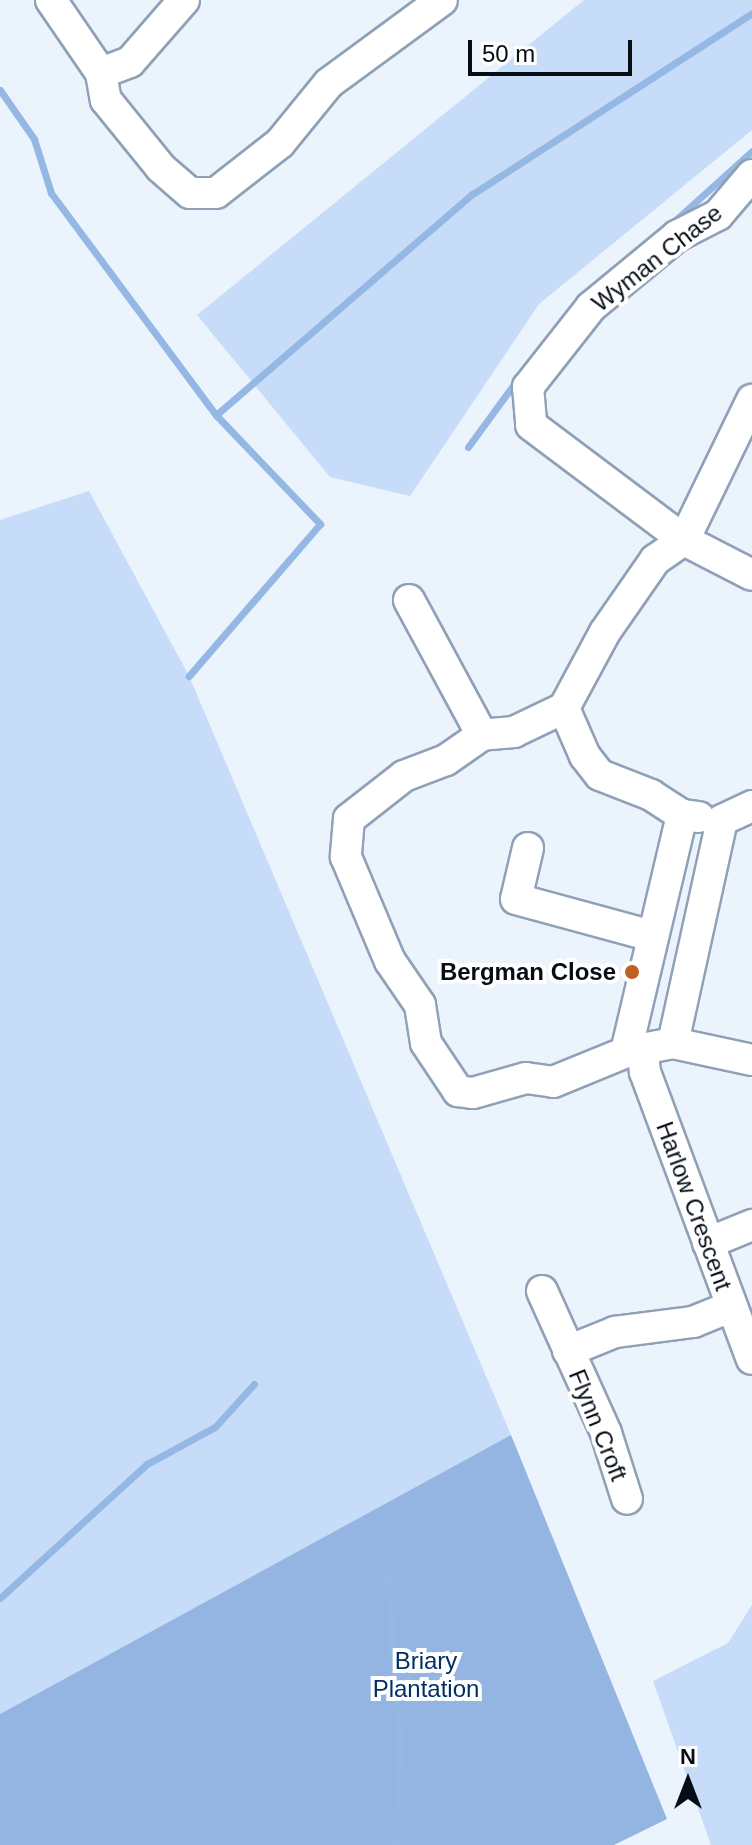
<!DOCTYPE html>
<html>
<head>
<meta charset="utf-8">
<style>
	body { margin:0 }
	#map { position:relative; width:752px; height:1845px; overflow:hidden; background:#ebf3fc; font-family:Arial,sans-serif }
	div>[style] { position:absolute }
	.green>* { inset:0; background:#c6dcf8 }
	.forest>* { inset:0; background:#94b5e1 }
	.stream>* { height:7px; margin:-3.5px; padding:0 3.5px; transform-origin:3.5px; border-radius:3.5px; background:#95b7e3 }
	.roads { filter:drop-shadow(2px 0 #8fa0b7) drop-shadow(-2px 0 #8fa0b7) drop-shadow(0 2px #8fa0b7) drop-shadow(0 -2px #8fa0b7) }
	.minor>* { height:30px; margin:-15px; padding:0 15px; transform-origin:15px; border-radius:15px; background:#fff }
	.dots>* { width:22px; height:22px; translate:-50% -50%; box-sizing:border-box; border:4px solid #fff; border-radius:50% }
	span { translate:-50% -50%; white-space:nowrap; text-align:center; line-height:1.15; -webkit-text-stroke:8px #fff; paint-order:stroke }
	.street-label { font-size:24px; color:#070d15 }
	.poi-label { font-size:24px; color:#070d15; font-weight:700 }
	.right { translate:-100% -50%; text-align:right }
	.park-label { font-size:24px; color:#023065 }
	.north { position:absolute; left:648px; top:1741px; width:80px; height:80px; -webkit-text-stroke:6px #fff; paint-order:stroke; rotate:0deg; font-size:22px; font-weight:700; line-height:32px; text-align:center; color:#070d15 }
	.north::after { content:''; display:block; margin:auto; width:28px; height:36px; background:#070d15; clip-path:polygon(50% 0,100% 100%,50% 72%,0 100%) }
	.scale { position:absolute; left:468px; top:40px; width:164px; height:36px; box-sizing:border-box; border:4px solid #070d15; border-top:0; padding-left:10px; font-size:24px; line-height:28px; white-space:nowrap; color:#070d15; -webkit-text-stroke:6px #fff; paint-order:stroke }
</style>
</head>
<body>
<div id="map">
	<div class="green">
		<i style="clip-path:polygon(584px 0,752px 0,752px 130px,539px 304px,410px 496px,330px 477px,197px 315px)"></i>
		<i style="clip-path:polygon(89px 491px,189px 676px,511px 1435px,0 1714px,0 520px)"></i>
		<i style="clip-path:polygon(752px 1605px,752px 1845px,711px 1845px,653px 1681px,728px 1643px)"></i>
	</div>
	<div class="forest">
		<i style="clip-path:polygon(511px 1435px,667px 1819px,614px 1845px,0 1845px,0 1714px)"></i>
	</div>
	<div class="stream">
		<i style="left:0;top:90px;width:60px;rotate:55.2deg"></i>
		<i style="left:34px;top:139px;width:57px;rotate:72.5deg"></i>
		<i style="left:51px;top:193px;width:277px;rotate:53.4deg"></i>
		<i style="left:216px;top:415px;width:151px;rotate:46.3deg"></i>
		<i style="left:320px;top:524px;width:201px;rotate:130.8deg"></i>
		<i style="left:671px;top:224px;width:109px;rotate:-42deg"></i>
		<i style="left:543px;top:345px;width:28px;rotate:-49deg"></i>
		<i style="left:216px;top:415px;width:337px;rotate:-40.8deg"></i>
		<i style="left:471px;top:195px;width:335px;rotate:-32.9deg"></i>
		<i style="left:468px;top:447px;width:87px;rotate:-53.9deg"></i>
		<i style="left:361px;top:1536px;width:47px;rotate:56.3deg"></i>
		<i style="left:387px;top:1575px;width:162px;rotate:85.8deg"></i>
		<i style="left:399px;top:1737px;width:108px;rotate:91.6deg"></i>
		<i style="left:0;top:1598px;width:199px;rotate:-42.4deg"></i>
		<i style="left:147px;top:1464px;width:77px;rotate:-28.6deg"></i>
		<i style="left:215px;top:1427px;width:58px;rotate:-47.8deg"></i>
	</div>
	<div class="roads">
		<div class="minor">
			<i style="left:51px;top:0;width:88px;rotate:55.6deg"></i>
			<i style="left:101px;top:73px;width:27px;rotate:80deg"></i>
			<i style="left:106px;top:100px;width:87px;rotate:51deg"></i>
			<i style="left:161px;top:168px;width:38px;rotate:41deg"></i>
			<i style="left:190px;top:193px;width:26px"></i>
			<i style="left:216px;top:193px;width:81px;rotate:-38deg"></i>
			<i style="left:280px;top:143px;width:77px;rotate:-50.8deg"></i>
			<i style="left:329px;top:83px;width:140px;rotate:-36.3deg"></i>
			<i style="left:101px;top:73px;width:31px;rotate:-21deg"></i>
			<i style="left:130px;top:62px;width:82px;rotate:-48.9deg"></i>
			<i style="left:752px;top:175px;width:52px;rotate:130.4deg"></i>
			<i style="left:718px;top:215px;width:46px;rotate:152.9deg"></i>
			<i style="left:677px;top:236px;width:112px;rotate:140.5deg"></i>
			<i style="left:591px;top:307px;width:102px;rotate:128.2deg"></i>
			<i style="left:528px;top:387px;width:38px;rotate:85deg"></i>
			<i style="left:531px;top:425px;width:191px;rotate:36.9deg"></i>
			<i style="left:684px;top:540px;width:76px;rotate:27.2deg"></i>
			<i style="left:409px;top:600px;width:153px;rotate:61.6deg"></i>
			<i style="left:564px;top:708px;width:55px;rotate:154.4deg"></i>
			<i style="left:514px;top:732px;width:32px;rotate:175deg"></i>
			<i style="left:482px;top:735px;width:44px;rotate:145.2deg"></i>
			<i style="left:446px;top:760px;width:45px;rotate:159.1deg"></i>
			<i style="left:404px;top:776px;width:70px;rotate:142deg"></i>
			<i style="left:349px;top:819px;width:38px;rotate:95deg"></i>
			<i style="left:346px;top:857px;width:113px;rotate:67.1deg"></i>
			<i style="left:390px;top:961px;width:53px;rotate:55.7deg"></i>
			<i style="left:420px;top:1005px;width:38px;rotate:81deg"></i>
			<i style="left:426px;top:1043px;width:58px;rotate:56.3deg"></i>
			<i style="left:458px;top:1091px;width:15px;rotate:8deg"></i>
			<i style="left:473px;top:1093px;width:55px;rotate:-15.8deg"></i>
			<i style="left:526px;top:1078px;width:27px;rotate:8deg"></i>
			<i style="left:553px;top:1082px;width:79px;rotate:-22.3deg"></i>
			<i style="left:626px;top:1052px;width:48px;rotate:-10.8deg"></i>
			<i style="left:673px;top:1043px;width:81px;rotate:12.1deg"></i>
			<i style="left:564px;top:708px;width:86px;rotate:-61.7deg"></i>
			<i style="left:605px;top:632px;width:88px;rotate:-55.2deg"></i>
			<i style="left:655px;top:560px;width:35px;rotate:-35deg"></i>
			<i style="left:684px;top:540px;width:156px;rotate:-64.1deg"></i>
			<i style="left:564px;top:708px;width:52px;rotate:66.4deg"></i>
			<i style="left:585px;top:756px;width:24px;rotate:52deg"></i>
			<i style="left:600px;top:775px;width:55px;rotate:21.4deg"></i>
			<i style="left:651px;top:795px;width:37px;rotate:33deg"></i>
			<i style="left:682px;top:815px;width:17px;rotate:7deg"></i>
			<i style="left:528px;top:848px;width:52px;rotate:103.2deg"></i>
			<i style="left:516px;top:899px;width:141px;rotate:15.2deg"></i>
			<i style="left:673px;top:1043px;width:228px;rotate:-77.6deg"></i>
			<i style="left:722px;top:820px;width:33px;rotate:-25deg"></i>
			<i style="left:643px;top:1051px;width:21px;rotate:85deg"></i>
			<i style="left:645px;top:1072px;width:306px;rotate:69.6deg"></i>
			<i style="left:626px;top:1052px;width:244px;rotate:-76.7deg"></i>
			<i style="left:708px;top:1243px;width:48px;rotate:-22.2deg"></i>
			<i style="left:542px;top:1291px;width:156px;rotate:65.7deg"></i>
			<i style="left:606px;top:1433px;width:69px;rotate:72.3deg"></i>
			<i style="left:568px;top:1351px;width:51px;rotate:-22deg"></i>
			<i style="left:615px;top:1332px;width:79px;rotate:-7.3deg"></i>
			<i style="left:693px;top:1322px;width:40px;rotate:-22deg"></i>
		</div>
	</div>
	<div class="dots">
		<i style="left:632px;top:972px;background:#c15e24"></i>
	</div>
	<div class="street-label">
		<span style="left:657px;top:258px;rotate:-38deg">Wyman Chase</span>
		<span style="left:694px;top:1206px;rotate:70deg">Harlow Crescent</span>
		<span style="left:598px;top:1425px;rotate:68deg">Flynn Croft</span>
	</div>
	<div class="poi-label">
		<span class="right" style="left:616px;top:972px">Bergman Close</span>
	</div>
	<div class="park-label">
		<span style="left:426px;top:1675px">Briary<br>Plantation</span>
	</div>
	<div class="north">N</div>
	<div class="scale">50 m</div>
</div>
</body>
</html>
